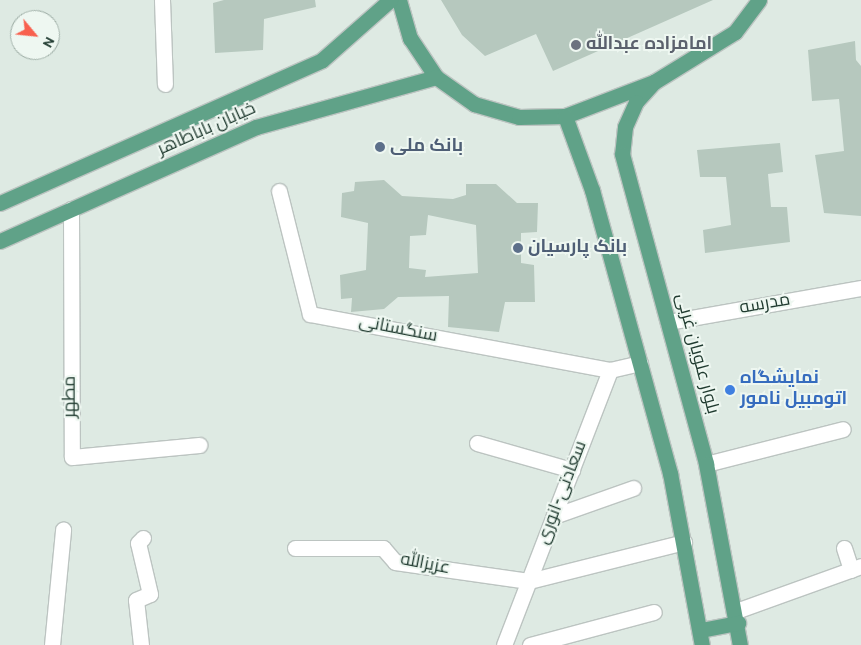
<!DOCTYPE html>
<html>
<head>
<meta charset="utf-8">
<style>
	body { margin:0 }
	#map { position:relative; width:861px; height:645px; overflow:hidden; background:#deeae3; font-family:Overpass,Cairo,sans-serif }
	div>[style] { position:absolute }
	.building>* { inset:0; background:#b6c8be }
	.roads { filter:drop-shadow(1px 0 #bcc4c1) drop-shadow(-1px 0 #bcc4c1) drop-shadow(0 1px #bcc4c1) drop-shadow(0 -1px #bcc4c1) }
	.minor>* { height:15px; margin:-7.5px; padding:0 7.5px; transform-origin:7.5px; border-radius:7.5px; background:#fff }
	.primary>* { height:15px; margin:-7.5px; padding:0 7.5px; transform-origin:7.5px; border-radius:7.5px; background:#60a288 }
	.dots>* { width:14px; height:14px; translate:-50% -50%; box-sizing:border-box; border:2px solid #eef7f1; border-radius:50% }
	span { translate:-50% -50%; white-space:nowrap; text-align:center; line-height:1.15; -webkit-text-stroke:4px #eef7f1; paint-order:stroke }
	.worship-label { font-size:18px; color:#5b616d; font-weight:700 }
	.left { translate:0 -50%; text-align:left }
	.street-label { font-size:18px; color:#1f3a2f }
	.service-label { font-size:18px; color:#4e5e75; font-weight:700 }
	.shop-label { font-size:18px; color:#366cbe; font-weight:700 }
	.north { position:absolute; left:10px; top:10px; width:50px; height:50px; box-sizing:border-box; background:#eef7f1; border:1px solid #9baba3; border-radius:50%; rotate:118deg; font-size:14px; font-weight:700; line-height:20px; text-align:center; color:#1f3a2f }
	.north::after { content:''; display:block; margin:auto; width:18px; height:22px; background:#f8604e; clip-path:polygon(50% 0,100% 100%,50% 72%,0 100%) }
</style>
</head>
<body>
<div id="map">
	<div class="building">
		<i style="clip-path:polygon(224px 0,315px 0,316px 7px,264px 19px,263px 50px,215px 53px,213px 3px)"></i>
		<i style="clip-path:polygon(441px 0,713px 0,553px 71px,536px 34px,485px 56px,462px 35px)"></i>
		<i style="clip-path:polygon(855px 41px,856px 60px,861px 66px,861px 216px,824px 213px,815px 155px,844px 151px,839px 99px,812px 101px,808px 50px)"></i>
		<i style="clip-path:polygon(780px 143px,783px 172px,768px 174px,771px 207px,787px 207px,790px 242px,705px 253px,703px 230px,731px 225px,726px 177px,700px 177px,697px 150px)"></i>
		<i style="clip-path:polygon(evenodd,384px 180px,402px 196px,453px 199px,466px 195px,466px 184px,496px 184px,517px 203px,538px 203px,537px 232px,521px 233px,521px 263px,534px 265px,535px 302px,505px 302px,499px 332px,448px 327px,449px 296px,398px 297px,384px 309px,351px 312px,352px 298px,341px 299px,340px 275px,366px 270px,368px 223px,341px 217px,342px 193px,354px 191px,355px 182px,384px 180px,428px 215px,476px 225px,478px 273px,425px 277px,426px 270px,409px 268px,410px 236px,426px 235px,428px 215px)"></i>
	</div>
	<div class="roads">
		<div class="minor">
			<i style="left:162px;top:0;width:84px;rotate:88deg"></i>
			<i style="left:279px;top:191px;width:127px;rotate:75.9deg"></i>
			<i style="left:310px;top:314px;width:305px;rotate:10.6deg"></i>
			<i style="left:71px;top:209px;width:248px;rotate:89.8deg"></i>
			<i style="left:72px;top:457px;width:128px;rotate:-5.4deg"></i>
			<i style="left:668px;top:322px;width:196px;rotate:-10deg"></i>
			<i style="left:477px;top:443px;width:99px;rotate:15.9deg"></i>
			<i style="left:706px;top:464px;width:141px;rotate:-14.3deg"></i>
			<i style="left:554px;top:516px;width:84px;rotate:-19.5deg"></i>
			<i style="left:295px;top:548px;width:88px"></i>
			<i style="left:383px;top:548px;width:18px;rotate:49deg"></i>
			<i style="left:395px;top:562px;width:135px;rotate:8.1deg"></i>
			<i style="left:529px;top:581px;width:160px;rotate:-14.1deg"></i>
			<i style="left:844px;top:548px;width:23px;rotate:72deg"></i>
			<i style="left:736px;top:611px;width:133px;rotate:-19.8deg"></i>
			<i style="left:52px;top:645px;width:116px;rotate:-84.5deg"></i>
			<i style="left:141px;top:645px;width:45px;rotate:-96.3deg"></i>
			<i style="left:136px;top:600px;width:15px;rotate:-23deg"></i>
			<i style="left:150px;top:594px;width:52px;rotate:-103.2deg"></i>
			<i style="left:138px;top:543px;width:7px;rotate:-45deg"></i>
			<i style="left:504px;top:645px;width:295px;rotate:-68.9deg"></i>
			<i style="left:610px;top:370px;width:31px;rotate:-13deg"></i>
			<i style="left:530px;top:645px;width:128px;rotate:-14.9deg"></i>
		</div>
		<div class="primary">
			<i style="left:399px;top:0;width:40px;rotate:74deg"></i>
			<i style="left:410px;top:38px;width:47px;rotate:56.3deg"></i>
			<i style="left:436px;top:77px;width:47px;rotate:35.4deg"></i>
			<i style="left:474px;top:104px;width:47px;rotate:16.1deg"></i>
			<i style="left:519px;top:117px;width:46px;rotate:-1.2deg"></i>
			<i style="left:565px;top:116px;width:95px;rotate:-20.9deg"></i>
			<i style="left:654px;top:82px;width:95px;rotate:-31.7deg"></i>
			<i style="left:735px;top:32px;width:40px;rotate:-53deg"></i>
			<i style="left:654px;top:82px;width:27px;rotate:132deg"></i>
			<i style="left:636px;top:102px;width:27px;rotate:114deg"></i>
			<i style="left:625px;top:127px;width:27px;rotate:96deg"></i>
			<i style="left:622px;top:154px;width:321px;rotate:74.8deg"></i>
			<i style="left:706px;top:464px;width:184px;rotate:79.4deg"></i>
			<i style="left:565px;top:116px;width:79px;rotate:70deg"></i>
			<i style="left:592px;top:190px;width:294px;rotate:74.6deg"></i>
			<i style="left:670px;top:473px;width:175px;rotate:79.5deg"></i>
			<i style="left:0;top:203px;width:352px;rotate:-23.9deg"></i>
			<i style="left:322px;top:60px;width:91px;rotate:-41.4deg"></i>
			<i style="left:0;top:241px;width:280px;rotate:-24deg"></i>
			<i style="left:256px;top:127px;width:187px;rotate:-15.5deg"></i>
			<i style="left:701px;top:630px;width:38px;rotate:-11deg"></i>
		</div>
	</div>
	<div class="dots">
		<i style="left:576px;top:45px;background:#6b7280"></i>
		<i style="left:380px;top:147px;background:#5c6f8a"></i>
		<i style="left:518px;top:248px;background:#5c6f8a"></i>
		<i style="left:730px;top:390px;background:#3f7fe0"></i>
	</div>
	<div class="worship-label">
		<span class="left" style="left:586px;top:45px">امامزاده عبدالله</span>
	</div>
	<div class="street-label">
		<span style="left:207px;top:130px;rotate:-24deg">خیابان باباطاهر</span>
		<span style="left:765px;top:305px;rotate:-10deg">مدرسه</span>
		<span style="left:398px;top:330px;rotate:11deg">سنگستانی</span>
		<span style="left:696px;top:354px;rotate:75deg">بلوار علویان غربی</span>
		<span style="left:71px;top:397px;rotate:-90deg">مطهر</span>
		<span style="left:563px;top:493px;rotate:-69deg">سعادتی-انوری</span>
		<span style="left:425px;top:565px;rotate:11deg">عزیزالله</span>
	</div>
	<div class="service-label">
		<span class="left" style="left:390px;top:147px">بانک ملی</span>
		<span class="left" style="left:528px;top:248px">بانک پارسیان</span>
	</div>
	<div class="shop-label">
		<span class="left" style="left:740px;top:390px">نمایشگاه<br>اتومبیل نامور</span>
	</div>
	<div class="north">N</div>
</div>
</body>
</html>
